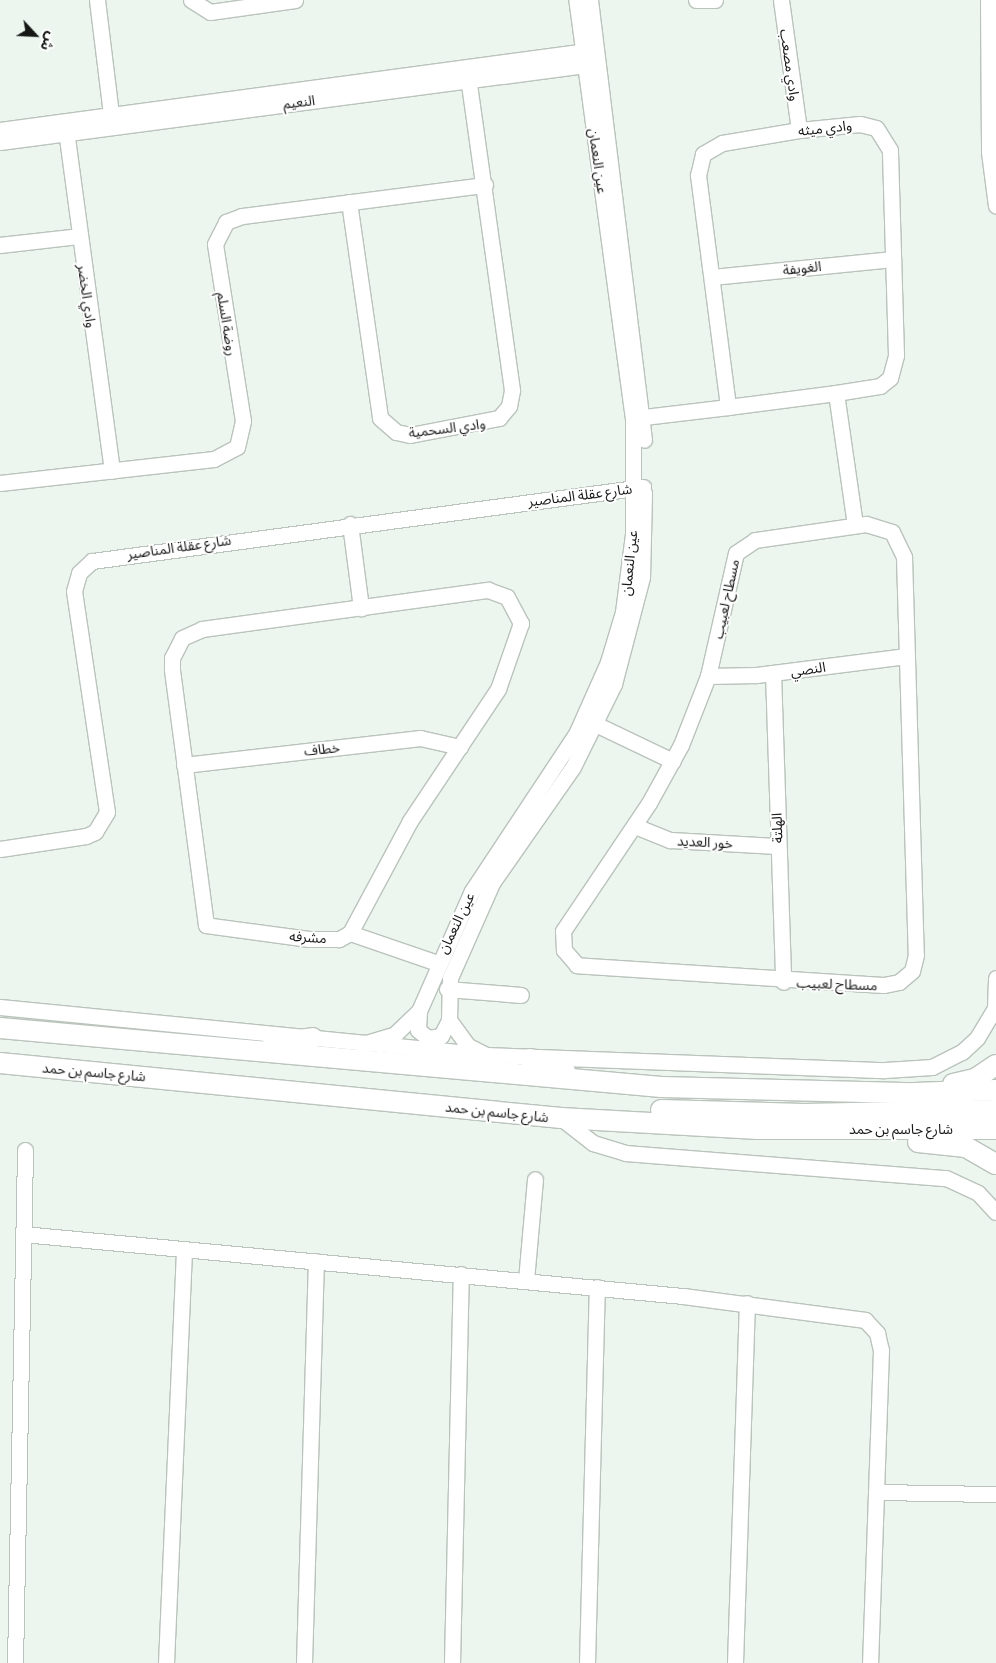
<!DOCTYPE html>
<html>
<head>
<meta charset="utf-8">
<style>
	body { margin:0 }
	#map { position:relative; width:996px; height:1663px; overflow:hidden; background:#ecf5ee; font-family:"Crimson Pro","Noto Sans Arabic",serif }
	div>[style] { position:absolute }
	.roads { filter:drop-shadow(1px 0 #bac3bc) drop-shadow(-1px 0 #bac3bc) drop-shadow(0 1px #bac3bc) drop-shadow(0 -1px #bac3bc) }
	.minor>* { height:15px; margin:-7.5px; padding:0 7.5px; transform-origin:7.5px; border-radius:7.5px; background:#fff }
	.major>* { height:20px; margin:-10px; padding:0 10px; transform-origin:10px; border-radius:10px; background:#fff }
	span { translate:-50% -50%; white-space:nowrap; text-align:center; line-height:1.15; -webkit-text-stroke:4px #fff; paint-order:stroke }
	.street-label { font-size:14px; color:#161816 }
	.north { position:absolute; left:10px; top:10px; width:50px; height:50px; -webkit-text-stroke:4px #fff; paint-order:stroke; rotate:115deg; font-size:14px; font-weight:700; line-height:20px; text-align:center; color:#161816 }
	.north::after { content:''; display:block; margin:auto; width:18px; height:22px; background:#161816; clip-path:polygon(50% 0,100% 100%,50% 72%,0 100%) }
</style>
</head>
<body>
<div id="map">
	<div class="roads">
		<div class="minor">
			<i style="left:97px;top:0;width:123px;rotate:83deg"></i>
			<i style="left:191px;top:0;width:22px;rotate:32deg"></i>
			<i style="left:210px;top:12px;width:86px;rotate:-8deg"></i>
			<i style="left:590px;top:0;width:443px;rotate:83deg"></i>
			<i style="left:696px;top:0;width:19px"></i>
			<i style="left:781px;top:0;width:131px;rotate:82.1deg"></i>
			<i style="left:988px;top:0;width:152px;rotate:89.6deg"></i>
			<i style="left:989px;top:152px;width:54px;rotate:82.6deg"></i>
			<i style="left:65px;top:123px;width:351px;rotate:82.3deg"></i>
			<i style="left:0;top:130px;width:598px;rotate:-7.68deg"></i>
			<i style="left:0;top:142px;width:598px;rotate:-7.49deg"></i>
			<i style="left:349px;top:202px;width:218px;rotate:81.8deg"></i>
			<i style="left:380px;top:418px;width:21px;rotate:41deg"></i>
			<i style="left:396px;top:432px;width:14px;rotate:12deg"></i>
			<i style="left:410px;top:435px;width:91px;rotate:-10.8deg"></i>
			<i style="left:499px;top:418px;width:16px;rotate:-50deg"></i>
			<i style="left:509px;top:406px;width:16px;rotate:-79deg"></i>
			<i style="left:512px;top:390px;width:325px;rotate:-98deg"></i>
			<i style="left:0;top:245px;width:80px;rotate:-6.5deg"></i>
			<i style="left:712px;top:277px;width:182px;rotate:-5.7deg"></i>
			<i style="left:836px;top:393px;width:133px;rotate:81.8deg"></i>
			<i style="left:634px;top:419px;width:10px;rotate:-11deg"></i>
			<i style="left:644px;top:417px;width:85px;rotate:-6.8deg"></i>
			<i style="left:728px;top:407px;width:109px;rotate:-7.4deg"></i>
			<i style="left:836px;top:393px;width:45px;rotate:-9deg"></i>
			<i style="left:880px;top:386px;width:13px;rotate:-39deg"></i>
			<i style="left:890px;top:378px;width:24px;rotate:-75deg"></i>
			<i style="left:896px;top:355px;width:205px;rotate:-91.7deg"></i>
			<i style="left:890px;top:150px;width:26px;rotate:-122deg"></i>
			<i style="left:876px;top:128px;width:16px;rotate:-166deg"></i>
			<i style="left:860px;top:124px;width:61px;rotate:174.4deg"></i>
			<i style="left:799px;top:130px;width:78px;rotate:170.4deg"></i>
			<i style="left:722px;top:143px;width:22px;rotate:150deg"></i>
			<i style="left:703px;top:154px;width:22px;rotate:103deg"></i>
			<i style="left:698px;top:175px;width:234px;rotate:82.6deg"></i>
			<i style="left:0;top:483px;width:215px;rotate:-6.4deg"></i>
			<i style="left:214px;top:459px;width:26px;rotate:-28deg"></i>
			<i style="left:237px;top:447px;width:27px;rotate:-77deg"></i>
			<i style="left:243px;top:421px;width:179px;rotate:-99deg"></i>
			<i style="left:215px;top:244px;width:25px;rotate:-63deg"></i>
			<i style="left:226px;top:222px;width:17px;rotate:-21deg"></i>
			<i style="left:242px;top:216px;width:245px;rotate:-7.3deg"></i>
			<i style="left:350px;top:524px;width:85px;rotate:82.5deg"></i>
			<i style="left:866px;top:524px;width:27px;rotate:17deg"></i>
			<i style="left:892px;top:532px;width:28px;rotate:64deg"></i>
			<i style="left:904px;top:557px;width:398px;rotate:88.3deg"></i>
			<i style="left:916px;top:955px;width:16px;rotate:104deg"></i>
			<i style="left:912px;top:971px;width:17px;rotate:140deg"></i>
			<i style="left:899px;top:982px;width:16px;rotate:169deg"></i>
			<i style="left:883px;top:985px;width:307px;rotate:-176.3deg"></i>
			<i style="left:577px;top:965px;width:20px;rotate:-131deg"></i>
			<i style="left:564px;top:950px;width:19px;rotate:-93deg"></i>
			<i style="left:563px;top:931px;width:154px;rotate:-56.1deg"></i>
			<i style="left:649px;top:803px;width:66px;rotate:-61.1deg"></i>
			<i style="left:681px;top:745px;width:74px;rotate:-68.6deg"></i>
			<i style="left:708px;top:676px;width:126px;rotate:-77.2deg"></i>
			<i style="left:736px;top:553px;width:23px;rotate:-34deg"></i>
			<i style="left:755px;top:540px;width:112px;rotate:-8.2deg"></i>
			<i style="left:488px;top:590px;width:20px;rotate:20deg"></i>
			<i style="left:507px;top:597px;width:30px;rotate:62deg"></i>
			<i style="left:521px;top:623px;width:70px;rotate:109.2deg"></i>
			<i style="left:498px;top:689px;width:159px;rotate:123.7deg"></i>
			<i style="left:410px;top:821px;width:127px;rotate:118.2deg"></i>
			<i style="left:350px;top:933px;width:13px;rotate:151deg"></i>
			<i style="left:339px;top:939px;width:30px;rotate:180deg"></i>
			<i style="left:309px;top:939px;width:104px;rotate:-172.3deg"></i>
			<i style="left:206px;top:925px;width:258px;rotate:-97.6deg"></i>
			<i style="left:172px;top:669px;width:11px;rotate:-90deg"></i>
			<i style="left:172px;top:658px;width:22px;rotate:-63deg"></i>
			<i style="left:182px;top:638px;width:22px;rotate:-24deg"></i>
			<i style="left:202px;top:629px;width:289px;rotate:-7.8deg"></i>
			<i style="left:773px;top:673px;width:309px;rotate:88.1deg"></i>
			<i style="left:708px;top:676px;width:48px;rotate:-1.2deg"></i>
			<i style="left:756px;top:675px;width:152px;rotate:-7.2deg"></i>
			<i style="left:587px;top:720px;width:95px;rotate:25.5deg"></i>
			<i style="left:184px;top:765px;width:238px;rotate:-6.5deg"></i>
			<i style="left:420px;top:738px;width:41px;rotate:12.7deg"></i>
			<i style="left:635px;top:826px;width:38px;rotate:22deg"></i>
			<i style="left:670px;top:840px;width:107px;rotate:3.2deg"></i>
			<i style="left:0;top:849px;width:87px;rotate:-8.6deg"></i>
			<i style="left:86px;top:836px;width:10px;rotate:-24deg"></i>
			<i style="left:95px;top:832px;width:23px;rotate:-59deg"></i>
			<i style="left:107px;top:812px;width:223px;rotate:-98.5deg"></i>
			<i style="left:74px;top:591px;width:19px;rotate:-74deg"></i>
			<i style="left:79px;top:573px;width:18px;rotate:-43deg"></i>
			<i style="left:92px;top:561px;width:556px;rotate:-7.65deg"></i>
			<i style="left:350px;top:933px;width:92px;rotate:19deg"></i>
			<i style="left:447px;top:989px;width:74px;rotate:4.6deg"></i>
			<i style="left:0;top:1007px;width:488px;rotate:5.6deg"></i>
			<i style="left:486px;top:1055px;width:399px;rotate:2.2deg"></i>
			<i style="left:885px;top:1070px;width:47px;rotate:-3.7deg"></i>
			<i style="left:932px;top:1067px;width:34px;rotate:-27deg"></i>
			<i style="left:962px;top:1052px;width:21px;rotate:-43deg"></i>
			<i style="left:977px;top:1038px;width:35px;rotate:-59deg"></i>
			<i style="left:995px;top:1008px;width:30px;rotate:-88deg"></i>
			<i style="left:419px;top:1011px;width:19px;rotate:93deg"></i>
			<i style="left:418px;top:1030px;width:13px;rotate:39deg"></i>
			<i style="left:428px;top:1038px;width:13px;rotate:-9deg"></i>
			<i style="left:441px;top:1036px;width:18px;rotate:-63deg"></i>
			<i style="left:363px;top:1044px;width:34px;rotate:-17deg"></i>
			<i style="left:395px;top:1034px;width:33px;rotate:-44deg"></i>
			<i style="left:419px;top:1011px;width:131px;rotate:-66.2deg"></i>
			<i style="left:472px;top:891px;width:188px;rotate:-56.5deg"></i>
			<i style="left:576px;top:734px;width:79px;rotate:-66deg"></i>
			<i style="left:608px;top:662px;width:52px;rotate:-73.3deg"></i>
			<i style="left:623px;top:612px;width:79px;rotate:-82.7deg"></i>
			<i style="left:633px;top:534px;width:115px;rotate:-90deg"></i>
			<i style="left:633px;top:419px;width:423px;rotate:-97.7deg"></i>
			<i style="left:486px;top:1055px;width:20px;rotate:-153deg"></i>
			<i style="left:468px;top:1046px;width:32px;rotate:-126deg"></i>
			<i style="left:449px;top:1020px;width:42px;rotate:-88.6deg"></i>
			<i style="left:450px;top:978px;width:104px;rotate:-66.1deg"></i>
			<i style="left:492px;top:883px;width:141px;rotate:-55.1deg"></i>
			<i style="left:573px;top:767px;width:93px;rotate:-63.7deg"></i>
			<i style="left:614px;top:684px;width:111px;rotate:-75.3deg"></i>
			<i style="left:642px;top:577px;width:84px;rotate:-88.6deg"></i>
			<i style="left:561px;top:1118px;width:41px;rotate:38deg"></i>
			<i style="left:593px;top:1143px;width:34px;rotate:17deg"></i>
			<i style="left:625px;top:1153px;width:322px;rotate:4.5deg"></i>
			<i style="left:946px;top:1178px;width:35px;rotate:25deg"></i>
			<i style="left:978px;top:1193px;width:26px;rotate:47deg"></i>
			<i style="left:23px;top:1234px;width:663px;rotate:5.37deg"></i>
			<i style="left:683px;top:1296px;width:184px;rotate:7.5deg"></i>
			<i style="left:865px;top:1320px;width:18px;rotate:47deg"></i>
			<i style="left:877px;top:1333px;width:17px;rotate:77deg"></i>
			<i style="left:881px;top:1350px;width:313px;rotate:92deg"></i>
			<i style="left:526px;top:1280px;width:101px;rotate:-84.9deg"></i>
			<i style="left:877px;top:1492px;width:119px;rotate:1deg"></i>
			<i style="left:15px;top:1663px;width:513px;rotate:-88.88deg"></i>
			<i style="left:166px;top:1663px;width:414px;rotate:-87.5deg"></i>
			<i style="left:304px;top:1663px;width:402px;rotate:-88.3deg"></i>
			<i style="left:452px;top:1663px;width:389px;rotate:-88.7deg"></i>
			<i style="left:587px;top:1663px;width:376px;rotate:-88.5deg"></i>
			<i style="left:735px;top:1663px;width:360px;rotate:-88.1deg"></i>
		</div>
		<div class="major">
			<i style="left:0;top:1028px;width:664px;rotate:5.1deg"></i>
			<i style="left:661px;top:1087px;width:253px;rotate:1.4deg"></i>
			<i style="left:914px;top:1093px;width:82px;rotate:-2.1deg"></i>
			<i style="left:273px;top:1044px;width:40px;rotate:-8.5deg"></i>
			<i style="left:530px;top:1059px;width:37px;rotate:19deg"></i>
			<i style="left:0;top:1063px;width:564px;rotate:5.6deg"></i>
			<i style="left:561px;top:1118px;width:197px;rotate:3.2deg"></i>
			<i style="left:758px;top:1129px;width:238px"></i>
			<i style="left:953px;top:1084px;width:23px;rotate:-13deg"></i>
			<i style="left:975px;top:1079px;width:25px;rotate:-34deg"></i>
			<i style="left:661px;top:1110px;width:143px;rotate:1.6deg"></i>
			<i style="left:804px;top:1114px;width:192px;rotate:-1.2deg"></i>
			<i style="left:918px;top:1142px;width:48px;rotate:5.9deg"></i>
			<i style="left:966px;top:1147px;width:34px;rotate:30deg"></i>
		</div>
	</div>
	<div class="street-label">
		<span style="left:790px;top:65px;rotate:82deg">وادي مصعب</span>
		<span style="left:299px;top:102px;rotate:-7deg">النعيم</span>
		<span style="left:825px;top:128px;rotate:-6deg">وادي ميثه</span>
		<span style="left:598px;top:161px;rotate:82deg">عين النعمان</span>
		<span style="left:802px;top:268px;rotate:-6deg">الغويفة</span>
		<span style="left:87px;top:296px;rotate:82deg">وادي الخضر</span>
		<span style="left:227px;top:324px;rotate:81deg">روضة السلم</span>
		<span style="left:447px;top:428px;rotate:-7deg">وادي السحمية</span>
		<span style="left:580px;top:495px;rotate:-7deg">شارع عقلة المناصير</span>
		<span style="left:179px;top:547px;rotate:-8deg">شارع عقلة المناصير</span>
		<span style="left:629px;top:563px;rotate:-84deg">عين النعمان</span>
		<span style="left:726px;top:599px;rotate:-78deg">مسطاح لعبيب</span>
		<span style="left:808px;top:669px;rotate:-8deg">النصي</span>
		<span style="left:322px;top:749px;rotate:-6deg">خطاف</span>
		<span style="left:777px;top:828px;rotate:-92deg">الهلتة</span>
		<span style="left:705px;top:842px;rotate:3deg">خور العديد</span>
		<span style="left:456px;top:923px;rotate:-64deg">عين النعمان</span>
		<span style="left:308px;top:937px;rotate:4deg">مشرفه</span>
		<span style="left:837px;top:984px;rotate:2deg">مسطاح لعبيب</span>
		<span style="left:94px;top:1072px;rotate:5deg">شارع جاسم بن حمد</span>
		<span style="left:497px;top:1112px;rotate:6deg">شارع جاسم بن حمد</span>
		<span style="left:901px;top:1129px">شارع جاسم بن حمد</span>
	</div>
	<div class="north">ش</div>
</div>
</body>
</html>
